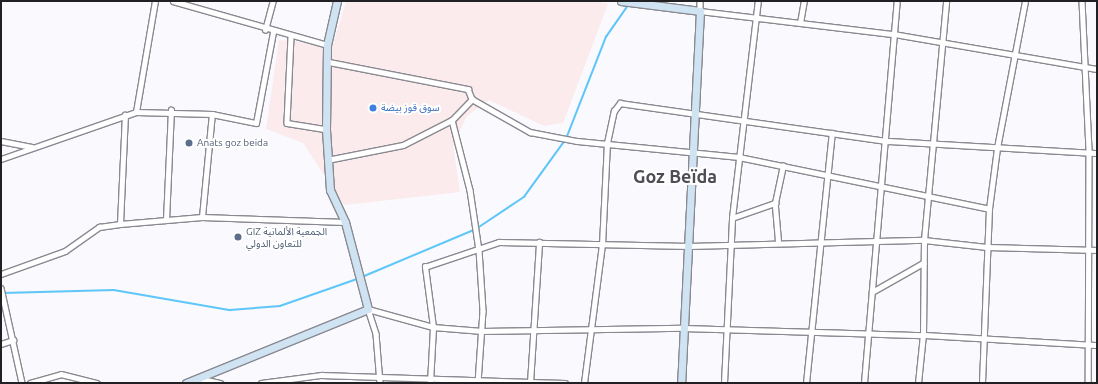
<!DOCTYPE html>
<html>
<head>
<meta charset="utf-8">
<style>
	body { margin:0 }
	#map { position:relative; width:1098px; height:384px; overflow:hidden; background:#f9f9fe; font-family:Ubuntu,"Noto Sans Arabic",sans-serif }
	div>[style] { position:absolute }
	.commercial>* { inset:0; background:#fbebec }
	.stream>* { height:1.5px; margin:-0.75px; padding:0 0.75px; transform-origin:0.75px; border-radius:0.75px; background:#5ec6f8 }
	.roads { filter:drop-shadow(1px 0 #898991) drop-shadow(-1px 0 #898991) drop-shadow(0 1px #898991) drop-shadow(0 -1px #898991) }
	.street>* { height:4.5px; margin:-2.25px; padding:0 2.25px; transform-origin:2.25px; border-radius:2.25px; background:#fff }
	.secondary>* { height:7px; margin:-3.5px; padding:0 3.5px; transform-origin:3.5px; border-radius:3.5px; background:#d0e3f2 }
	.dots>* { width:11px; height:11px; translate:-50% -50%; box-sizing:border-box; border:2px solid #fff; border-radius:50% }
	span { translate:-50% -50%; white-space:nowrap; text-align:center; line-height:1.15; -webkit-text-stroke:4px #fff; paint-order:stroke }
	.shop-label { font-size:10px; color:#366cbe }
	.left { translate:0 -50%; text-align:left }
	.service-label { font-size:10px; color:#4e5e75 }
	.town-label { font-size:18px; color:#4d4d54; font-weight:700 }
	.frame { position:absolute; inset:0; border:2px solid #212124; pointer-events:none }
</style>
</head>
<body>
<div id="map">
	<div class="commercial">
		<i style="clip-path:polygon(346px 1px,595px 1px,608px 4px,563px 123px,544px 126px,489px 100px,467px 116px,453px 145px,460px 192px,344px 205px,303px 143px,266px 129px,279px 40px,333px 45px)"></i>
	</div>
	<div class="stream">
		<i style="left:362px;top:277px;width:124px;rotate:-22.8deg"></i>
		<i style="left:476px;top:229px;width:58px;rotate:-33.7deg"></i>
		<i style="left:524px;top:197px;width:72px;rotate:-54.1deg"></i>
		<i style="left:566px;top:139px;width:110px;rotate:-68.6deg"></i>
		<i style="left:606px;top:37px;width:40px;rotate:-55.1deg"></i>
		<i style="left:3px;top:293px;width:111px;rotate:-1.5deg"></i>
		<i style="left:114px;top:290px;width:118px;rotate:9.8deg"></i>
		<i style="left:230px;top:310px;width:50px;rotate:-4.6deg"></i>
		<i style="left:280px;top:306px;width:82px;rotate:-19.3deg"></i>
	</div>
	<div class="roads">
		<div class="street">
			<i style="left:173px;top:1px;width:160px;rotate:15.9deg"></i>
			<i style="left:700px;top:1px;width:10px;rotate:90deg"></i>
			<i style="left:700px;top:11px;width:195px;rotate:6.8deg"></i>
			<i style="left:894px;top:34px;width:206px;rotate:9.8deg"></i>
			<i style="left:1082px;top:1px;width:151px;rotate:87.3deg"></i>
			<i style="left:1089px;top:152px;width:231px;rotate:90.2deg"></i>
			<i style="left:800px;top:23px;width:22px;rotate:-80deg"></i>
			<i style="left:265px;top:30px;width:30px;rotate:-75deg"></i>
			<i style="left:291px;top:37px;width:86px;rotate:92.7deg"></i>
			<i style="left:287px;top:123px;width:39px;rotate:9deg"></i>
			<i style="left:329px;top:62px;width:142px;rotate:11deg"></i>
			<i style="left:468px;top:89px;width:11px;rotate:68deg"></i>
			<i style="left:472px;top:99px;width:67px;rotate:29.6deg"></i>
			<i style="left:530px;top:132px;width:48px;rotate:10.8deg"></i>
			<i style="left:577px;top:141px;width:163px;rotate:5.6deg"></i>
			<i style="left:739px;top:157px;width:255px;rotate:11.7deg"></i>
			<i style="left:136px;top:112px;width:113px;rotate:-80.3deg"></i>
			<i style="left:452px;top:120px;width:72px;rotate:75.6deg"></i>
			<i style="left:470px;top:190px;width:61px;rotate:81.5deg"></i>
			<i style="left:479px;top:250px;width:61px;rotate:86.2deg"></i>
			<i style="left:483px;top:311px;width:72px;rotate:94deg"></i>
			<i style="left:1px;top:141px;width:31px;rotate:11deg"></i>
			<i style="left:1px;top:159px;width:143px;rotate:-19.2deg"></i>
			<i style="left:136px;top:112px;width:76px;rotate:1.5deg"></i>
			<i style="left:212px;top:114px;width:45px;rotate:11.6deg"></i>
			<i style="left:256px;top:123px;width:93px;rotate:-79.4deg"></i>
			<i style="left:327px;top:160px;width:77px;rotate:-11.2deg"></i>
			<i style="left:403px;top:145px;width:55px;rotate:-27deg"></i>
			<i style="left:452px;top:120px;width:29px;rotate:-46deg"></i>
			<i style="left:202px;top:217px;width:103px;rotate:-84.5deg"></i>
			<i style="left:732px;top:218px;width:46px;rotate:-19.2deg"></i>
			<i style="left:166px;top:220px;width:110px;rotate:-87.4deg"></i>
			<i style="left:120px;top:224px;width:109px;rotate:-87.4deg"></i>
			<i style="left:778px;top:241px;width:38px;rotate:-95deg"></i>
			<i style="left:775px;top:203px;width:38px;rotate:-78deg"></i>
			<i style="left:1px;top:274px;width:68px;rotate:-19.8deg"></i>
			<i style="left:65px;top:251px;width:42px;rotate:-35.2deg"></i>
			<i style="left:99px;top:227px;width:21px;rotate:-8deg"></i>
			<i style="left:120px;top:224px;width:82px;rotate:-4.9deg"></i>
			<i style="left:202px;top:217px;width:143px;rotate:2deg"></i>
			<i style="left:1px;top:288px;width:97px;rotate:77.5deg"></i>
			<i style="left:872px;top:292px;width:59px;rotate:-29.6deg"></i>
			<i style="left:368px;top:309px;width:67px;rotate:15.5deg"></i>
			<i style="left:433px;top:327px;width:49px;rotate:4.7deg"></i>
			<i style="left:482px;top:331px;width:201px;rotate:-0.9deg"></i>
			<i style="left:683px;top:328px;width:240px;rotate:1.7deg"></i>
			<i style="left:923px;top:335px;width:174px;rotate:3.3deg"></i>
			<i style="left:368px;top:309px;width:26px;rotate:72deg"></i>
			<i style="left:376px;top:334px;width:49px;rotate:85.3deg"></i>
			<i style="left:1px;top:344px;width:13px;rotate:-18deg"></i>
			<i style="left:198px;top:378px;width:23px;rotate:13deg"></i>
			<i style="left:30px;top:383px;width:32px;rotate:-16deg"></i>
			<i style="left:61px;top:374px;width:37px;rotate:14deg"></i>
			<i style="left:261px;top:383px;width:61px;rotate:-7.6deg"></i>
			<i style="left:321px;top:375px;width:244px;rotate:1.9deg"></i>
			<i style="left:430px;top:383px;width:56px;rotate:-86.9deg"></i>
			<i style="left:433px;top:327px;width:61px;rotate:-97.6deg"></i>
			<i style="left:425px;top:267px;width:78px;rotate:-18.7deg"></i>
			<i style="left:499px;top:242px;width:190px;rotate:1.2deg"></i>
			<i style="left:689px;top:246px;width:235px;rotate:-1.5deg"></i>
			<i style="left:924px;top:240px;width:63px;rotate:6.3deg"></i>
			<i style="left:987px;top:247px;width:110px;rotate:1.6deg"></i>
			<i style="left:530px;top:383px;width:141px;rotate:-86.3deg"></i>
			<i style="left:584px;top:383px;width:139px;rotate:-82.6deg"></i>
			<i style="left:602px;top:245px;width:102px;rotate:-87.2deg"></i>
			<i style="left:607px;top:143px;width:33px;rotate:-78deg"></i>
			<i style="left:614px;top:111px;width:10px;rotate:-53deg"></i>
			<i style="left:620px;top:103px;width:270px;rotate:8.1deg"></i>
			<i style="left:887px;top:141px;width:210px;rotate:3.3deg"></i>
			<i style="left:724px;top:383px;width:165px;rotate:-87.2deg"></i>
			<i style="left:732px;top:218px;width:219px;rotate:-83.2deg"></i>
			<i style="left:806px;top:383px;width:251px;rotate:-84.1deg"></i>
			<i style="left:864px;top:383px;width:383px;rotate:-85.1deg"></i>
			<i style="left:918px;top:383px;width:48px;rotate:-84.1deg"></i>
			<i style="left:923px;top:335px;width:95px;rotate:-89.4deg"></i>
			<i style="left:924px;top:240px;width:240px;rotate:-84.7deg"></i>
			<i style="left:982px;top:383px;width:174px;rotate:-87.7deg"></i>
			<i style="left:989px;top:209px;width:62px;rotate:-82.5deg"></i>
			<i style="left:997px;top:148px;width:150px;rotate:-79.2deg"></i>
		</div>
		<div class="secondary">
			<i style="left:621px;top:1px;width:80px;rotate:7.2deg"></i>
			<i style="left:700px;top:11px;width:372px;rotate:92.9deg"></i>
			<i style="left:186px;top:383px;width:196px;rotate:-22.1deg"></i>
			<i style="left:368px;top:309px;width:90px;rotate:-104.8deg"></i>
			<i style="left:345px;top:222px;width:35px;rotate:-115deg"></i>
			<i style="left:330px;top:190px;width:61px;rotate:-93.8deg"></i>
			<i style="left:326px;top:129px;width:84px;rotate:-89.3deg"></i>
			<i style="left:327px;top:45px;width:45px;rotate:-77.2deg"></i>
		</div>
	</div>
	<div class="dots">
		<i style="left:373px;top:108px;background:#3f7fe0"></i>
		<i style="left:189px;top:143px;background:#5c6f8a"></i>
		<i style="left:238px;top:237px;background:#5c6f8a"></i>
	</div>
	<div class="shop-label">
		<span class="left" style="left:381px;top:108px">سوق قوز بيضة</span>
	</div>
	<div class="service-label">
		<span class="left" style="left:197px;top:143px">Anats goz beida</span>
		<span class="left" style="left:246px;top:237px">GIZ الجمعية الألمانية<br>للتعاون الدولي</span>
	</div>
	<div class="town-label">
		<span style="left:675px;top:176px">Goz Beïda</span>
	</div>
	<div class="frame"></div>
</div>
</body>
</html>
